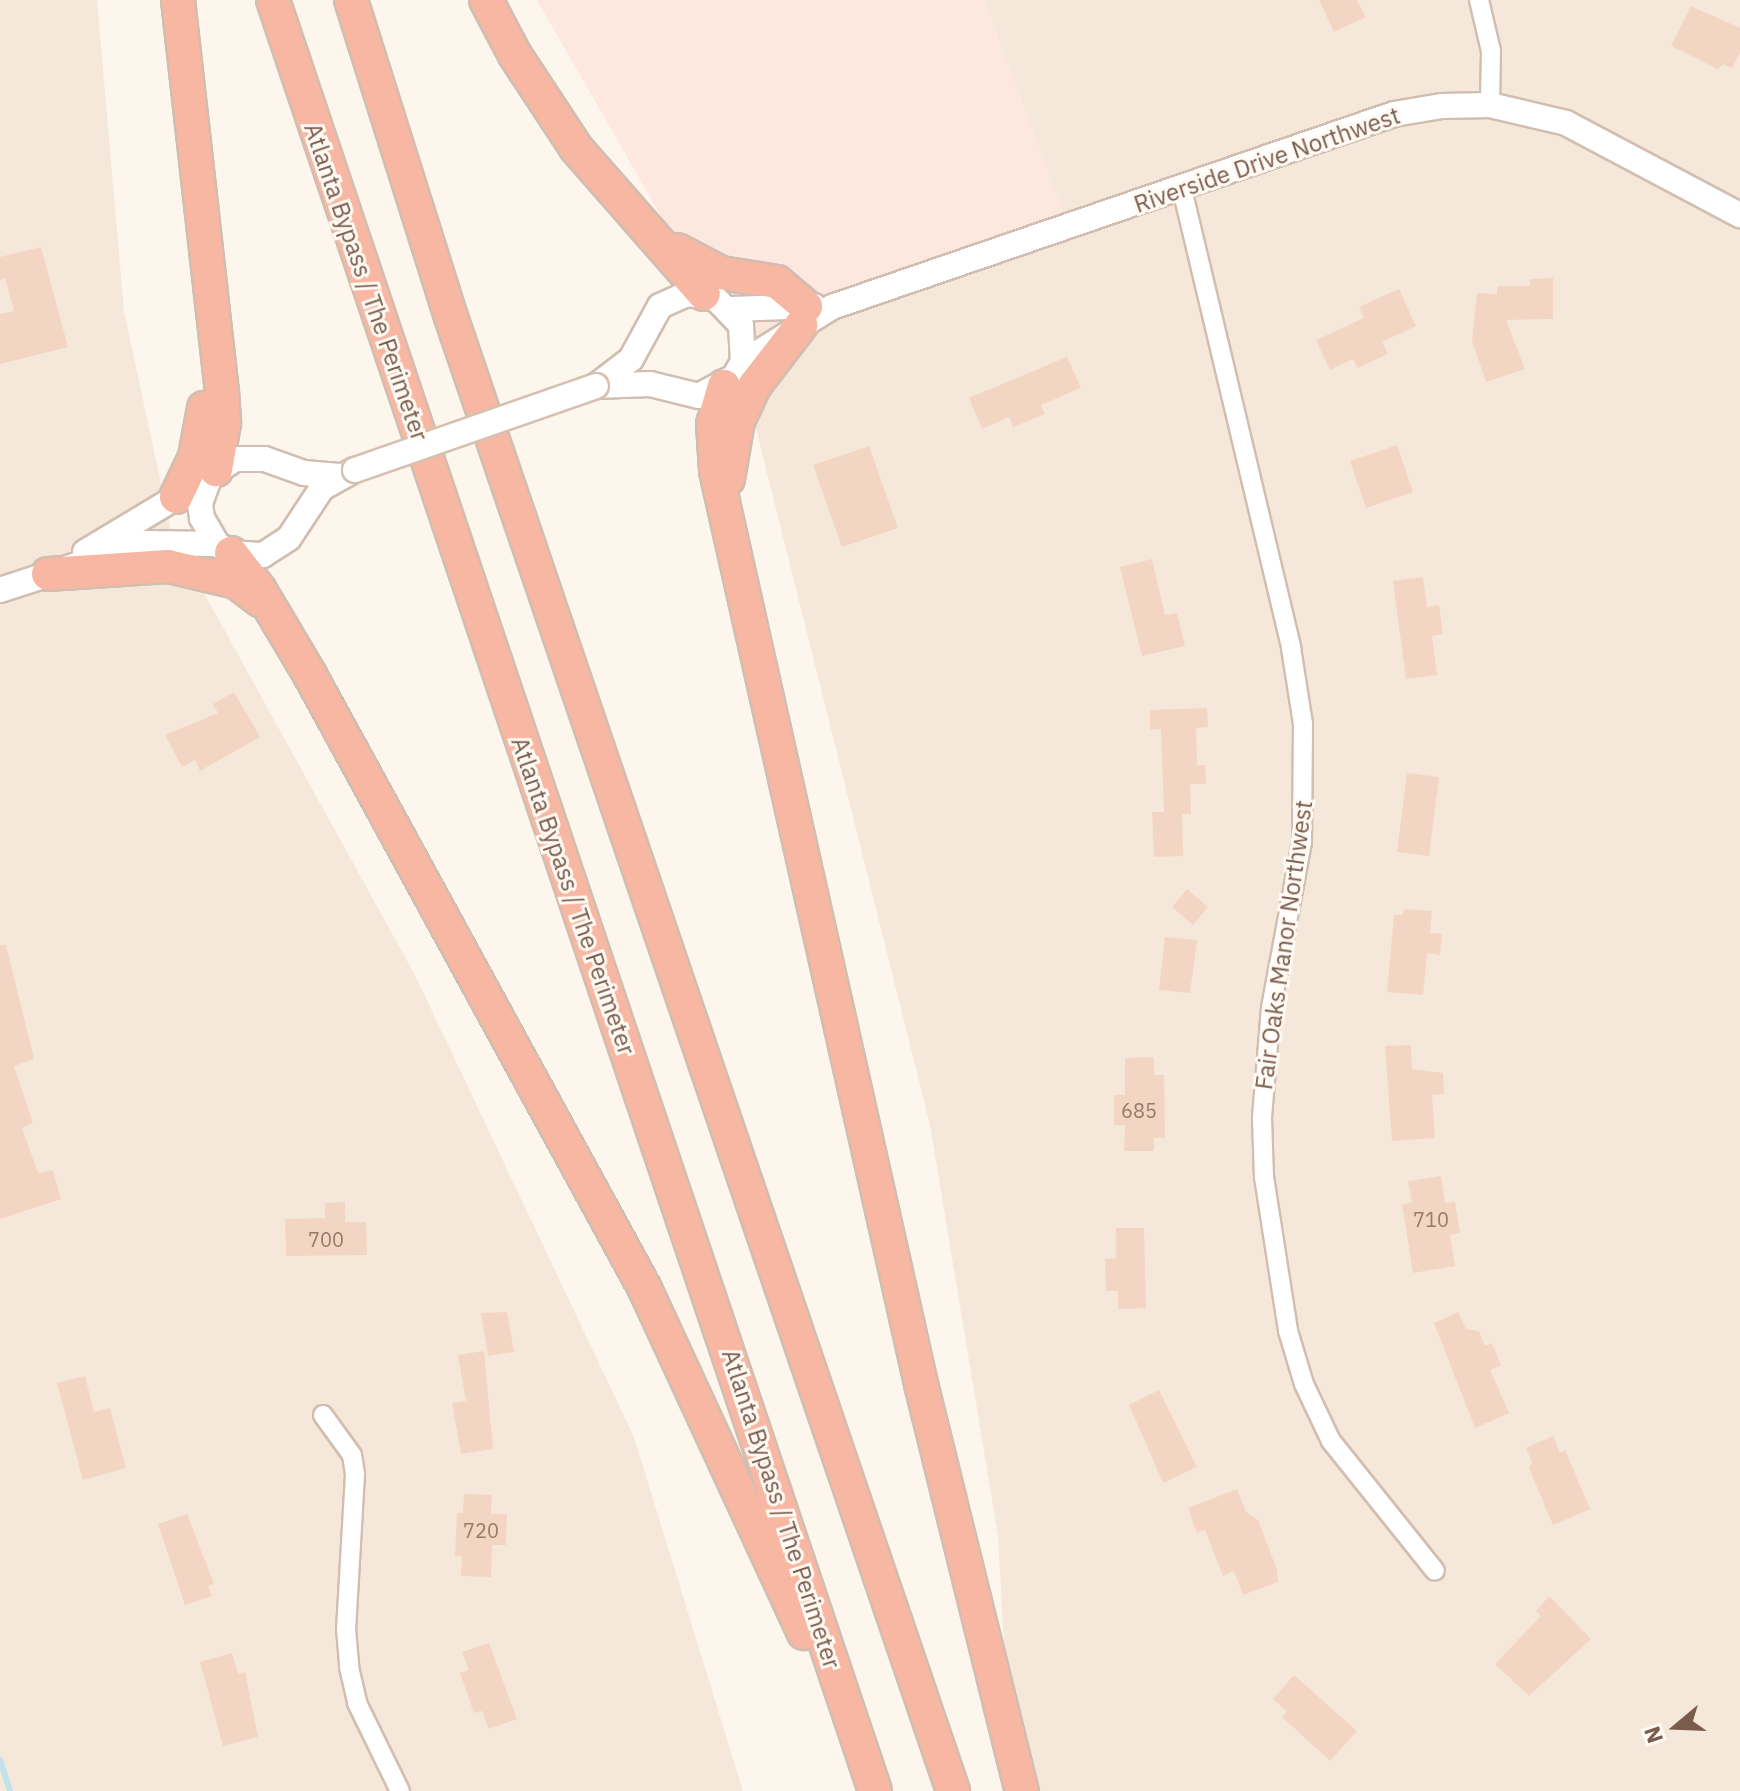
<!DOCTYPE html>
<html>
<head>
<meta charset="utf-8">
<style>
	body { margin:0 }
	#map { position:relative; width:1740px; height:1791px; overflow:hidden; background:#fdf6ec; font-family:"IBM Plex Sans",sans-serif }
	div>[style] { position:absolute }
	.residential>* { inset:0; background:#f5e8da }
	.commercial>* { inset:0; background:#fde8e0 }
	.stream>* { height:6px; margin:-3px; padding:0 3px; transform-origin:3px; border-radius:3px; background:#bfe3e8 }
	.building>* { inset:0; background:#f3d5c3 }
	.roads { filter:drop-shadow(2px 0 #d1beb0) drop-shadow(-2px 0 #d1beb0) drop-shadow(0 2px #d1beb0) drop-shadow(0 -2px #d1beb0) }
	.street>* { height:18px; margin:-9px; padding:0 9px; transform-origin:9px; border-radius:9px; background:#fff }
	.secondary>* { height:24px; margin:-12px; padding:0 12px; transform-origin:12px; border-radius:12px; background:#fff }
	.highway>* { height:32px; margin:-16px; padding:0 16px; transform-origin:16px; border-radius:16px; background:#f7b7a3 }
	.bridges { filter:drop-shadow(2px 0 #d6c0b0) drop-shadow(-2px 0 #d6c0b0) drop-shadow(0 2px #d6c0b0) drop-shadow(0 -2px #d6c0b0) }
	.secondary-bridge>* { height:24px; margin:-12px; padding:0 12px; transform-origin:12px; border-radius:12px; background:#fff }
	span { translate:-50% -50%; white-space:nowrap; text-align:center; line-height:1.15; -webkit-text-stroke:6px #fffaf3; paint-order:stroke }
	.number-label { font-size:20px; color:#987a6a }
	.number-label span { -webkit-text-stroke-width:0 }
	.street-label { font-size:24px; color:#7a5c4d }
	.north { position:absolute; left:1636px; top:1687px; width:80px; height:80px; -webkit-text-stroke:6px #fffaf3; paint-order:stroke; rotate:251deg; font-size:22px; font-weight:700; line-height:32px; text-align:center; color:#7a5c4d }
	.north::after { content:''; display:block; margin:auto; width:28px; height:36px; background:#7a5c4d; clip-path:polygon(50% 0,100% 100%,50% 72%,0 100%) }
</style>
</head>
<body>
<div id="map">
	<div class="residential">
		<i style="clip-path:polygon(0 0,97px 0,124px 311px,172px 535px,415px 975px,634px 1437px,743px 1791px,0 1791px)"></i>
		<i style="clip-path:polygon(984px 0,1740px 0,1740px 1791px,1012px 1791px,998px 1536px,930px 1125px,737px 353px,724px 326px,746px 334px,1062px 211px)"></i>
	</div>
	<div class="commercial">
		<i style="clip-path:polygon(537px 0,984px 0,1063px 211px,744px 335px,724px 326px)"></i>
	</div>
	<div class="stream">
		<i style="left:0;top:1760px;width:33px;rotate:72deg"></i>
	</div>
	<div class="building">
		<i style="clip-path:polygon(1319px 0,1357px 0,1366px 17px,1334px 32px)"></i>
		<i style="clip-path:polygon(1691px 6px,1740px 28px,1740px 53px,1732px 68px,1723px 64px,1718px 69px,1671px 46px)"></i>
		<i style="clip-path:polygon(41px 247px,68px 347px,0 364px,0 314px,14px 311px,5px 278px,0 280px,0 257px)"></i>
		<i style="clip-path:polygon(1553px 278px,1553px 319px,1506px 320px,1525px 369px,1486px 382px,1472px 341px,1477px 293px,1497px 294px,1497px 286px,1530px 286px,1530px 279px)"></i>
		<i style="clip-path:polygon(1399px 289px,1416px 326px,1382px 342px,1388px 354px,1358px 368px,1353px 359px,1330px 370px,1316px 340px,1364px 318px,1359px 307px)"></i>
		<i style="clip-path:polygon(1067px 357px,1081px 388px,1041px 405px,1045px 414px,1013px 427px,1009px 417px,982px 429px,969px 398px)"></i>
		<i style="clip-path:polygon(1397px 445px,1413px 492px,1366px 508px,1350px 461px)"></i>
		<i style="clip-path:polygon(869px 446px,898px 528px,842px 547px,813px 465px)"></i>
		<i style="clip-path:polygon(1152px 559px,1165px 615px,1177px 613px,1185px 646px,1142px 656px,1120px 567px)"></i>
		<i style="clip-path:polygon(1423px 577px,1427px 607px,1439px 605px,1443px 634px,1432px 636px,1437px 675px,1406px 679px,1393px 581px)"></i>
		<i style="clip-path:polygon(234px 692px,260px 737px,200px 771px,195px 760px,182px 767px,165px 735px,218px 713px,213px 704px)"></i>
		<i style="clip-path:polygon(1207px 708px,1208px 727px,1196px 728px,1197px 765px,1205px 765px,1206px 784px,1190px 784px,1191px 814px,1182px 814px,1183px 856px,1154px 857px,1152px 812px,1164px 812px,1161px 729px,1150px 730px,1150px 710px)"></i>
		<i style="clip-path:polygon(1407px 773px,1439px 777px,1429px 856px,1397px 852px)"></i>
		<i style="clip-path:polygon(1187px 889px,1208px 907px,1193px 925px,1172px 907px)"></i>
		<i style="clip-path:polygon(1404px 909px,1432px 911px,1430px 933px,1442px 934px,1440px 955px,1427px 953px,1423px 995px,1387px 992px,1394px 915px,1403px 915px)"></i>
		<i style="clip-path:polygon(1165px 937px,1197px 940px,1190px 993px,1159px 990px)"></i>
		<i style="clip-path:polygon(0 945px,6px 945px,34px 1059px,14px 1066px,33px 1123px,22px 1128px,38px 1173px,53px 1170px,61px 1199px,0 1219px)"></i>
		<i style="clip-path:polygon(1411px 1045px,1412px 1069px,1443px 1073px,1444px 1094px,1432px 1095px,1435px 1138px,1392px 1141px,1385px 1046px)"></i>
		<i style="clip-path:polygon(1154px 1057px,1154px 1075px,1164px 1075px,1165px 1138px,1154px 1138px,1154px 1151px,1124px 1151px,1125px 1125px,1114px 1125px,1114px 1095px,1125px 1095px,1125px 1058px)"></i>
		<i style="clip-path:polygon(1441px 1176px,1445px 1203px,1455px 1202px,1460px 1233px,1450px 1235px,1455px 1266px,1413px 1273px,1402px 1204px,1412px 1203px,1408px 1181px)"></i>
		<i style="clip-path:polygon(345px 1202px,345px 1222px,366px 1222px,367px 1255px,286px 1256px,285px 1219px,325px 1218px,325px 1203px)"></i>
		<i style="clip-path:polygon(1116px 1228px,1144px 1228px,1146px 1308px,1118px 1309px,1118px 1291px,1106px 1291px,1105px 1259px,1116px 1258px)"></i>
		<i style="clip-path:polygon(507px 1312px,514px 1352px,488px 1356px,481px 1313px)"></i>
		<i style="clip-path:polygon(1458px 1312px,1466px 1329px,1479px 1331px,1485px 1346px,1492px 1343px,1501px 1365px,1490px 1370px,1509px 1413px,1475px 1428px,1434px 1323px)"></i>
		<i style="clip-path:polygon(484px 1351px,493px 1449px,461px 1454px,452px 1403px,466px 1401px,458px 1355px)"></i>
		<i style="clip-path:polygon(85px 1376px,94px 1412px,110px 1408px,126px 1468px,83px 1480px,57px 1383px)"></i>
		<i style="clip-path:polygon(1159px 1390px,1197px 1467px,1163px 1483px,1129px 1405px)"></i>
		<i style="clip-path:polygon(1553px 1436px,1560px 1453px,1565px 1450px,1590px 1509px,1553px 1525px,1529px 1468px,1532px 1462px,1526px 1448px)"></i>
		<i style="clip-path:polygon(1237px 1489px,1246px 1512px,1258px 1520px,1277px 1570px,1278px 1582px,1243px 1595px,1234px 1571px,1223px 1576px,1205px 1530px,1197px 1533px,1188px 1508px)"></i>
		<i style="clip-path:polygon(464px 1494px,492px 1495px,491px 1514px,507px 1514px,506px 1545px,492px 1545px,491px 1577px,461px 1576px,462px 1556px,455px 1556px,457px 1513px,463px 1513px)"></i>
		<i style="clip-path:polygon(187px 1514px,214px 1584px,208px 1586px,212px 1596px,185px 1605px,158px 1524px)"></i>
		<i style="clip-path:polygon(1549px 1596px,1591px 1639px,1529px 1696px,1495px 1664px,1541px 1616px,1536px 1611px)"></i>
		<i style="clip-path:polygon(489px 1643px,517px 1719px,489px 1729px,482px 1711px,474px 1713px,460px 1673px,469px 1670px,462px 1652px)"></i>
		<i style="clip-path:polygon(232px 1653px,238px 1674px,245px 1672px,258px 1737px,223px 1746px,200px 1662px)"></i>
		<i style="clip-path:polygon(1294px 1675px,1357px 1731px,1330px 1761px,1282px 1717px,1287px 1711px,1273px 1699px)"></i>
	</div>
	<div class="roads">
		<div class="street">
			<i style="left:1479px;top:0;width:52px;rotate:76.8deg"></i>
			<i style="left:1491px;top:51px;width:54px;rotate:91.1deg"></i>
			<i style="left:1182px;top:189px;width:472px;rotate:76.6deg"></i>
			<i style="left:1291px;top:648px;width:77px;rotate:81deg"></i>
			<i style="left:1303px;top:724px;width:118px;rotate:90.5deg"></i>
			<i style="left:1302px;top:842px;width:169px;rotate:100.6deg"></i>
			<i style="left:1271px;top:1008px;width:110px;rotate:94.7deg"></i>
			<i style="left:1262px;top:1118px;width:59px;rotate:88.1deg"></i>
			<i style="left:1264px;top:1177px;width:156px;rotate:81.1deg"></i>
			<i style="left:1288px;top:1331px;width:55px;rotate:73.2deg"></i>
			<i style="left:1304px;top:1384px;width:63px;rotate:64.7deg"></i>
			<i style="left:1331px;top:1441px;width:166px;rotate:51.3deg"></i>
			<i style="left:323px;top:1415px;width:49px;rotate:54.1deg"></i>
			<i style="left:352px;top:1455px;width:19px;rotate:81deg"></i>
			<i style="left:355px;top:1474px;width:155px;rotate:93.3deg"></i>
			<i style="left:346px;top:1629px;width:38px;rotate:85deg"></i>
			<i style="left:349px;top:1667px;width:37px;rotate:77deg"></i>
			<i style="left:357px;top:1703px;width:98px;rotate:64deg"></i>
		</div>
		<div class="secondary">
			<i style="left:687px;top:294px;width:28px;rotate:8deg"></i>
			<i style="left:715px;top:298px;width:37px;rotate:46deg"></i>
			<i style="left:741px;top:325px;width:37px;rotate:87deg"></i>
			<i style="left:743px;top:362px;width:17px;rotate:121deg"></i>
			<i style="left:734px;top:377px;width:40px;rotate:152deg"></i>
			<i style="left:699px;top:396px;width:50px;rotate:-166.2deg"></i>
			<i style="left:650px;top:384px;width:54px;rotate:177.9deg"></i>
			<i style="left:596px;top:386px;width:44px;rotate:-37.6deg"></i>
			<i style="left:631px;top:359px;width:60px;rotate:-61.3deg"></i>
			<i style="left:660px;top:306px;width:30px;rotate:-24deg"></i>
			<i style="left:732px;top:309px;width:82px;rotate:-2.1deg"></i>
			<i style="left:743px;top:362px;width:105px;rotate:-31.7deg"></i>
			<i style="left:832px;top:307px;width:594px;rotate:-18.95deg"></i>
			<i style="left:1394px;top:114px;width:49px;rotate:-9.5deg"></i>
			<i style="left:1442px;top:106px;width:48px;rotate:-1.2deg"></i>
			<i style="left:1490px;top:105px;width:78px;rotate:13.3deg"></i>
			<i style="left:1566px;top:123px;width:197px;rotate:27.9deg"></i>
			<i style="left:339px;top:476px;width:35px;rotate:-175deg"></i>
			<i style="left:304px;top:473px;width:41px;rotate:-160.3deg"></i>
			<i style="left:265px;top:459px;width:30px;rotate:180deg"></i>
			<i style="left:235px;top:459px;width:30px;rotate:146deg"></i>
			<i style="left:210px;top:476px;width:30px;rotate:110deg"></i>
			<i style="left:200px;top:504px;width:14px;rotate:82deg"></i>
			<i style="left:202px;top:518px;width:30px;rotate:60deg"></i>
			<i style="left:217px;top:544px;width:17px;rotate:33deg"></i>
			<i style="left:231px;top:553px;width:32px;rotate:4deg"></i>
			<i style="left:263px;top:555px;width:31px;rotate:-33deg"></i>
			<i style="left:289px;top:538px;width:60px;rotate:-56.6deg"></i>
			<i style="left:322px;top:488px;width:38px;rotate:-29deg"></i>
			<i style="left:85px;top:552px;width:122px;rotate:-31deg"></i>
			<i style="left:0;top:590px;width:152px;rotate:-18deg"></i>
			<i style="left:145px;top:543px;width:72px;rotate:0.8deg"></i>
		</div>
		<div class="highway">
			<i style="left:178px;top:0;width:393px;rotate:83.6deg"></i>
			<i style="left:222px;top:391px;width:32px;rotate:86deg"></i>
			<i style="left:224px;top:423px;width:48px;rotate:99.7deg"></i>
			<i style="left:273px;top:0;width:1889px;rotate:71.42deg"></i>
			<i style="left:351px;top:0;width:332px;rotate:72.5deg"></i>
			<i style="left:451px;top:317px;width:1557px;rotate:71.19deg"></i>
			<i style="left:486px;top:0;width:62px;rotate:62.2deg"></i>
			<i style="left:515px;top:55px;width:111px;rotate:56.7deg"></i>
			<i style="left:576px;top:148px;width:194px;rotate:48.8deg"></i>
			<i style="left:677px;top:250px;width:50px;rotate:27.6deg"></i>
			<i style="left:721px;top:273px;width:57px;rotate:9.1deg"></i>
			<i style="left:777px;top:282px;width:38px;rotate:40deg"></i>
			<i style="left:724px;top:386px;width:40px;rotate:106deg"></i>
			<i style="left:713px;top:424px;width:47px;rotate:86.3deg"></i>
			<i style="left:716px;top:471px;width:940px;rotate:77.34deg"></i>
			<i style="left:922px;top:1388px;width:415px;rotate:76.1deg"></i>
			<i style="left:728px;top:479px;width:59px;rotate:-80.2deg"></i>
			<i style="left:738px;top:421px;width:40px;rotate:-65deg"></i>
			<i style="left:755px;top:385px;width:76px;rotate:-52.5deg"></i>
			<i style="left:176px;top:497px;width:44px;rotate:-64.6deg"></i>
			<i style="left:195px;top:457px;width:50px;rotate:-79.6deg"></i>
			<i style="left:231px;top:553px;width:46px;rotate:52.1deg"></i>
			<i style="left:259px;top:589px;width:100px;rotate:59.3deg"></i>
			<i style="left:310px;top:675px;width:699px;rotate:61.38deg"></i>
			<i style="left:645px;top:1289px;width:379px;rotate:65.2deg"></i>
			<i style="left:48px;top:574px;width:120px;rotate:-3.8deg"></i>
			<i style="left:168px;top:566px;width:70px;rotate:13.2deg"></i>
			<i style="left:236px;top:582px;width:31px;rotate:37deg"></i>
		</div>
	</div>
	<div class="bridges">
		<div class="secondary-bridge">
			<i style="left:355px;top:470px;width:255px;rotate:-19.2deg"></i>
		</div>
	</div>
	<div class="number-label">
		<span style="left:1139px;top:1110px">685</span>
		<span style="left:1431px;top:1219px">710</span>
		<span style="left:326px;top:1239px">700</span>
		<span style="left:481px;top:1530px">720</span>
	</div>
	<div class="street-label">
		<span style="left:1267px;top:160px;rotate:-19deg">Riverside Drive Northwest</span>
		<span style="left:366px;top:282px;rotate:71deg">Atlanta Bypass / The Perimeter</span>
		<span style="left:573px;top:896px;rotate:71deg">Atlanta Bypass / The Perimeter</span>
		<span style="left:1284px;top:945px;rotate:-82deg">Fair Oaks Manor Northwest</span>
		<span style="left:781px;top:1509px;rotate:72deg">Atlanta Bypass / The Perimeter</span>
	</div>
	<div class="north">N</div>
</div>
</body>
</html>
